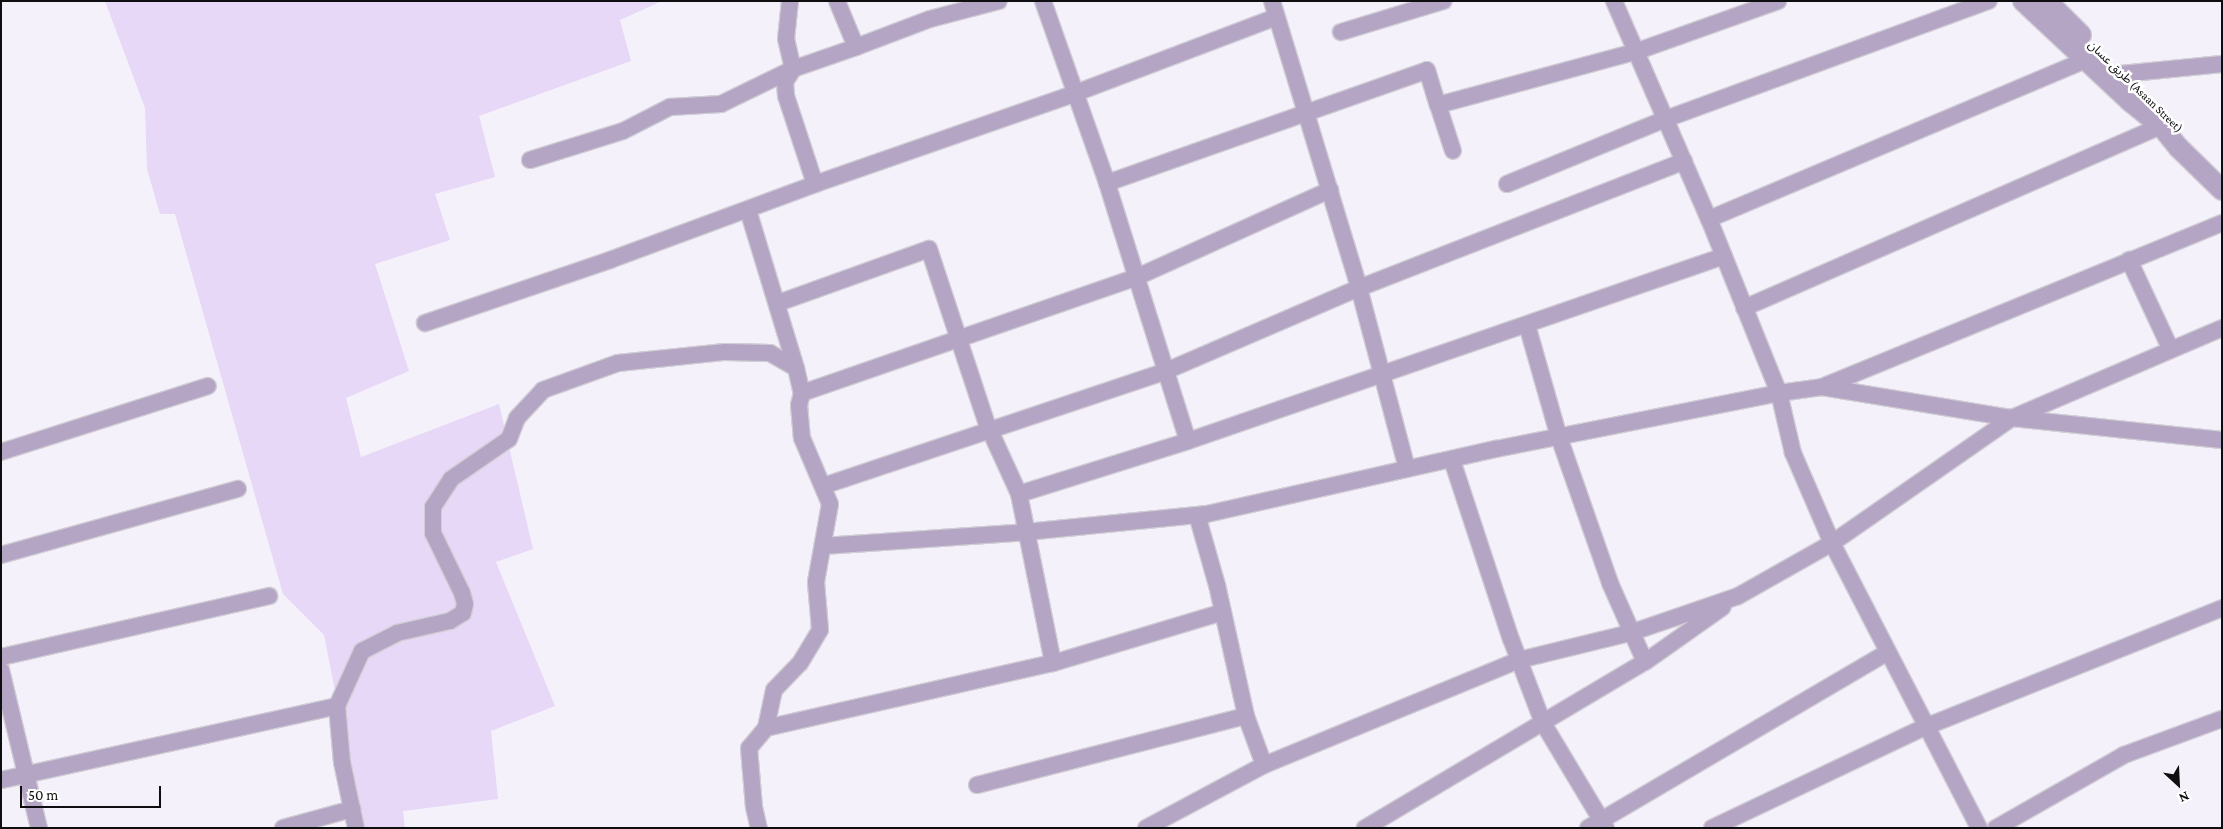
<!DOCTYPE html>
<html>
<head>
<meta charset="utf-8">
<style>
	body { margin:0 }
	#map { position:relative; width:2223px; height:829px; overflow:hidden; background:#f5f1fa; font-family:"Crimson Pro","Noto Sans Arabic",serif }
	div>[style] { position:absolute }
	.green>* { inset:0; background:#e6d8f6 }
	.roads { filter:drop-shadow(1px 0 #d0cdd5) drop-shadow(-1px 0 #d0cdd5) drop-shadow(0 1px #d0cdd5) drop-shadow(0 -1px #d0cdd5) }
	.minor>* { height:16px; margin:-8px; padding:0 8px; transform-origin:8px; border-radius:8px; background:#b4a5c4 }
	.tertiary>* { height:20px; margin:-10px; padding:0 10px; transform-origin:10px; border-radius:10px; background:#b4a5c4 }
	span { translate:-50% -50%; white-space:nowrap; text-align:center; line-height:1.15; -webkit-text-stroke:5px #fff; paint-order:stroke }
	.street-label { font-size:12px; color:#0e0d10 }
	.frame { position:absolute; inset:0; border:2px solid #0e0d10; pointer-events:none }
	.north { position:absolute; left:2153px; top:759px; width:50px; height:50px; -webkit-text-stroke:4px #fff; paint-order:stroke; rotate:155deg; font-size:14px; font-weight:700; line-height:20px; text-align:center; color:#0e0d10 }
	.north::after { content:''; display:block; margin:auto; width:18px; height:22px; background:#0e0d10; clip-path:polygon(50% 0,100% 100%,50% 72%,0 100%) }
	.scale { position:absolute; left:20px; top:786px; width:141px; height:22px; box-sizing:border-box; border:2px solid #0e0d10; border-top:0; padding-left:6px; font-size:15px; line-height:18px; white-space:nowrap; color:#0e0d10; -webkit-text-stroke:4px #fff; paint-order:stroke }
</style>
</head>
<body>
<div id="map">
	<div class="green">
		<i style="clip-path:polygon(105px 1px,662px 1px,620px 20px,631px 61px,479px 116px,495px 177px,435px 194px,450px 240px,375px 264px,409px 371px,346px 398px,361px 457px,499px 404px,533px 549px,496px 562px,555px 706px,491px 731px,498px 799px,403px 811px,405px 828px,362px 828px,324px 635px,283px 594px,175px 214px,160px 214px,147px 169px,145px 108px)"></i>
	</div>
	<div class="roads">
		<div class="minor">
			<i style="left:837px;top:1px;width:50px;rotate:67.6deg"></i>
			<i style="left:856px;top:47px;width:79px;rotate:-20.7deg"></i>
			<i style="left:930px;top:19px;width:71px;rotate:-14.6deg"></i>
			<i style="left:1043px;top:1px;width:193px;rotate:70.6deg"></i>
			<i style="left:1107px;top:183px;width:270px;rotate:72.6deg"></i>
			<i style="left:1272px;top:1px;width:300px;rotate:73.1deg"></i>
			<i style="left:1359px;top:288px;width:187px;rotate:75.1deg"></i>
			<i style="left:1614px;top:1px;width:238px;rotate:66.5deg"></i>
			<i style="left:1709px;top:219px;width:188px;rotate:68.1deg"></i>
			<i style="left:1779px;top:393px;width:62px;rotate:76.9deg"></i>
			<i style="left:1793px;top:453px;width:98px;rotate:66.6deg"></i>
			<i style="left:1832px;top:543px;width:321px;rotate:62.7deg"></i>
			<i style="left:1341px;top:32px;width:107px;rotate:-16.9deg"></i>
			<i style="left:2121px;top:74px;width:101px;rotate:-5.7deg"></i>
			<i style="left:1438px;top:105px;width:48px;rotate:71.9deg"></i>
			<i style="left:530px;top:160px;width:97px;rotate:-17.3deg"></i>
			<i style="left:623px;top:131px;width:53px;rotate:-27.1deg"></i>
			<i style="left:670px;top:107px;width:51px;rotate:-3.4deg"></i>
			<i style="left:721px;top:104px;width:80px;rotate:-25.9deg"></i>
			<i style="left:793px;top:69px;width:67px;rotate:-19.2deg"></i>
			<i style="left:1107px;top:183px;width:339px;rotate:-19.4deg"></i>
			<i style="left:1427px;top:70px;width:37px;rotate:73deg"></i>
			<i style="left:1438px;top:105px;width:204px;rotate:-15.1deg"></i>
			<i style="left:1635px;top:52px;width:152px;rotate:-19.6deg"></i>
			<i style="left:815px;top:184px;width:276px;rotate:-19.2deg"></i>
			<i style="left:1076px;top:93px;width:214px;rotate:-20.8deg"></i>
			<i style="left:1507px;top:184px;width:169px;rotate:-22.3deg"></i>
			<i style="left:1663px;top:120px;width:347px;rotate:-20.1deg"></i>
			<i style="left:748px;top:210px;width:165px;rotate:73.1deg"></i>
			<i style="left:1709px;top:219px;width:411px;rotate:-22.9deg"></i>
			<i style="left:2129px;top:260px;width:99px;rotate:65deg"></i>
			<i style="left:778px;top:303px;width:160px;rotate:-19.7deg"></i>
			<i style="left:929px;top:249px;width:184px;rotate:71.7deg"></i>
			<i style="left:987px;top:424px;width:77px;rotate:65.4deg"></i>
			<i style="left:1019px;top:494px;width:172px;rotate:78.6deg"></i>
			<i style="left:1744px;top:308px;width:455px;rotate:-23.6deg"></i>
			<i style="left:425px;top:323px;width:195px;rotate:-18.8deg"></i>
			<i style="left:610px;top:260px;width:219px;rotate:-20.3deg"></i>
			<i style="left:815px;top:184px;width:93px;rotate:-108.2deg"></i>
			<i style="left:786px;top:96px;width:14px;rotate:-94deg"></i>
			<i style="left:785px;top:82px;width:15px;rotate:-58deg"></i>
			<i style="left:793px;top:69px;width:31px;rotate:-103deg"></i>
			<i style="left:786px;top:39px;width:38px;rotate:-84deg"></i>
			<i style="left:1527px;top:325px;width:116px;rotate:74.1deg"></i>
			<i style="left:1559px;top:437px;width:155px;rotate:70.7deg"></i>
			<i style="left:1610px;top:583px;width:86px;rotate:66.1deg"></i>
			<i style="left:1822px;top:387px;width:432px;rotate:-22.3deg"></i>
			<i style="left:802px;top:393px;width:355px;rotate:-19.1deg"></i>
			<i style="left:1137px;top:277px;width:212px;rotate:-24.3deg"></i>
			<i style="left:1px;top:452px;width:217px;rotate:-17.7deg"></i>
			<i style="left:1452px;top:460px;width:188px;rotate:71.8deg"></i>
			<i style="left:1511px;top:639px;width:90px;rotate:69.1deg"></i>
			<i style="left:1543px;top:723px;width:122px;rotate:59deg"></i>
			<i style="left:823px;top:486px;width:362px;rotate:-18.5deg"></i>
			<i style="left:1166px;top:371px;width:210px;rotate:-23.3deg"></i>
			<i style="left:1359px;top:288px;width:349px;rotate:-21.3deg"></i>
			<i style="left:1019px;top:494px;width:177px;rotate:-17.4deg"></i>
			<i style="left:1188px;top:441px;width:567px;rotate:-19.04deg"></i>
			<i style="left:1197px;top:515px;width:73px;rotate:74.1deg"></i>
			<i style="left:1217px;top:585px;width:134px;rotate:77.5deg"></i>
			<i style="left:1246px;top:716px;width:52px;rotate:69.8deg"></i>
			<i style="left:823px;top:546px;width:203px;rotate:-3.9deg"></i>
			<i style="left:1026px;top:532px;width:182px;rotate:-5.7deg"></i>
			<i style="left:1207px;top:514px;width:296px;rotate:-12.7deg"></i>
			<i style="left:1496px;top:449px;width:288px;rotate:-11.2deg"></i>
			<i style="left:1779px;top:393px;width:43px;rotate:-7.9deg"></i>
			<i style="left:1822px;top:387px;width:193px;rotate:9.3deg"></i>
			<i style="left:2012px;top:418px;width:211px;rotate:6deg"></i>
			<i style="left:1px;top:555px;width:246px;rotate:-15.6deg"></i>
			<i style="left:1px;top:657px;width:275px;rotate:-12.8deg"></i>
			<i style="left:1px;top:670px;width:163px;rotate:76.5deg"></i>
			<i style="left:766px;top:728px;width:294px;rotate:-12.8deg"></i>
			<i style="left:1053px;top:663px;width:177px;rotate:-16.7deg"></i>
			<i style="left:1px;top:780px;width:344px;rotate:-12.4deg"></i>
			<i style="left:977px;top:785px;width:278px;rotate:-14.4deg"></i>
			<i style="left:283px;top:828px;width:72px;rotate:-15.4deg"></i>
			<i style="left:356px;top:828px;width:67px;rotate:-102deg"></i>
			<i style="left:342px;top:762px;width:56px;rotate:-95.1deg"></i>
			<i style="left:337px;top:706px;width:60px;rotate:-65.6deg"></i>
			<i style="left:362px;top:651px;width:39px;rotate:-27deg"></i>
			<i style="left:397px;top:633px;width:54px;rotate:-12.8deg"></i>
			<i style="left:450px;top:621px;width:15px;rotate:-32deg"></i>
			<i style="left:463px;top:613px;width:9px;rotate:-77deg"></i>
			<i style="left:465px;top:604px;width:11px;rotate:-105deg"></i>
			<i style="left:462px;top:593px;width:67px;rotate:-115.8deg"></i>
			<i style="left:433px;top:533px;width:26px;rotate:-90deg"></i>
			<i style="left:433px;top:507px;width:33px;rotate:-57deg"></i>
			<i style="left:451px;top:479px;width:70px;rotate:-34.6deg"></i>
			<i style="left:509px;top:439px;width:22px;rotate:-69deg"></i>
			<i style="left:517px;top:418px;width:38px;rotate:-47deg"></i>
			<i style="left:543px;top:390px;width:80px;rotate:-19.8deg"></i>
			<i style="left:618px;top:363px;width:108px;rotate:-5.9deg"></i>
			<i style="left:725px;top:352px;width:45px;rotate:1.3deg"></i>
			<i style="left:770px;top:353px;width:30px;rotate:30deg"></i>
			<i style="left:796px;top:368px;width:26px;rotate:77deg"></i>
			<i style="left:802px;top:393px;width:12px;rotate:104deg"></i>
			<i style="left:799px;top:405px;width:33px;rotate:85deg"></i>
			<i style="left:802px;top:438px;width:72px;rotate:67deg"></i>
			<i style="left:830px;top:504px;width:79px;rotate:100.2deg"></i>
			<i style="left:816px;top:582px;width:48px;rotate:85.2deg"></i>
			<i style="left:820px;top:630px;width:39px;rotate:121deg"></i>
			<i style="left:800px;top:663px;width:37px;rotate:134deg"></i>
			<i style="left:774px;top:690px;width:39px;rotate:102deg"></i>
			<i style="left:766px;top:728px;width:26px;rotate:130deg"></i>
			<i style="left:749px;top:748px;width:59px;rotate:85.2deg"></i>
			<i style="left:754px;top:807px;width:22px;rotate:77deg"></i>
			<i style="left:1146px;top:828px;width:134px;rotate:-28.1deg"></i>
			<i style="left:1264px;top:765px;width:276px;rotate:-22.4deg"></i>
			<i style="left:1519px;top:660px;width:114px;rotate:-13.7deg"></i>
			<i style="left:1630px;top:633px;width:114px;rotate:-18.9deg"></i>
			<i style="left:1738px;top:596px;width:108px;rotate:-29.4deg"></i>
			<i style="left:1832px;top:543px;width:219px;rotate:-34.8deg"></i>
			<i style="left:2012px;top:418px;width:228px;rotate:-23.2deg"></i>
			<i style="left:1365px;top:828px;width:326px;rotate:-30.7deg"></i>
			<i style="left:1645px;top:662px;width:95px;rotate:-35.2deg"></i>
			<i style="left:1588px;top:828px;width:346px;rotate:-30.4deg"></i>
			<i style="left:1712px;top:828px;width:236px;rotate:-25.4deg"></i>
			<i style="left:1925px;top:727px;width:320px;rotate:-21.8deg"></i>
			<i style="left:1996px;top:828px;width:147px;rotate:-29.7deg"></i>
			<i style="left:2124px;top:755px;width:104px;rotate:-20.2deg"></i>
		</div>
		<div class="tertiary">
			<i style="left:2023px;top:1px;width:148px;rotate:43.1deg"></i>
			<i style="left:2131px;top:102px;width:38px;rotate:39deg"></i>
			<i style="left:2161px;top:126px;width:28px;rotate:51deg"></i>
			<i style="left:2179px;top:148px;width:60px;rotate:44.3deg"></i>
			<i style="left:2047px;top:1px;width:48px;rotate:45deg"></i>
		</div>
	</div>
	<div class="street-label">
		<span style="left:2135px;top:87px;rotate:44deg">طريق عسان (Asaan Street)</span>
	</div>
	<div class="frame"></div>
	<div class="north">N</div>
	<div class="scale">50 m</div>
</div>
</body>
</html>
